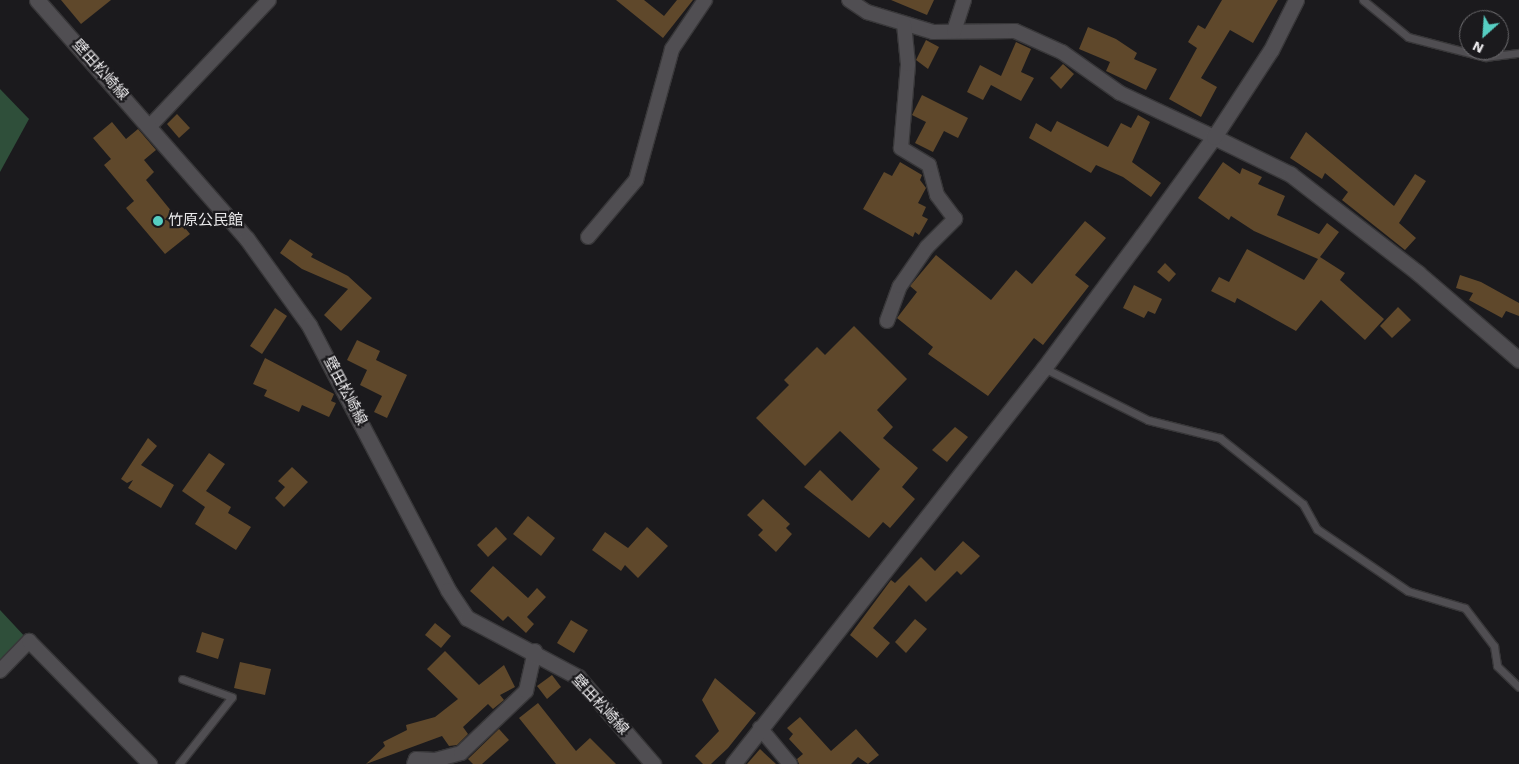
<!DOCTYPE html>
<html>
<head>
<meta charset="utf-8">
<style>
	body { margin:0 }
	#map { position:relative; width:1519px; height:764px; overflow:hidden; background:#1b1a1d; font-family:"Work Sans","Noto Sans JP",sans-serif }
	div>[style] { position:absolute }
	.forest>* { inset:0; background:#2f4f3a }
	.building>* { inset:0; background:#5f482b }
	.roads { filter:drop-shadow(1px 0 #383739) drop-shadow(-1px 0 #383739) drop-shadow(0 1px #383739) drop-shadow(0 -1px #383739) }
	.lane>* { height:7px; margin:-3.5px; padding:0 3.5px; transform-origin:3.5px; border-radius:3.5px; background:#504e52 }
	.street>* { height:14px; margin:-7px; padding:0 7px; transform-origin:7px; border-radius:7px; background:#504e52 }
	.secondary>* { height:15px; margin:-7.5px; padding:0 7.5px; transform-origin:7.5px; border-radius:7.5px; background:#504e52 }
	.dots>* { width:14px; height:14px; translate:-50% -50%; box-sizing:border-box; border:2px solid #1b1a1d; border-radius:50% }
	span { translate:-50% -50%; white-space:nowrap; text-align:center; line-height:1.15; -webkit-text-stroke:4.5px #1b1a1d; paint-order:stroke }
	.street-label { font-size:15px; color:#e9e8ea }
	.poi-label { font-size:15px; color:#e9e8ea }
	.left { translate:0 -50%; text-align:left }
	.north { position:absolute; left:1459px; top:10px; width:50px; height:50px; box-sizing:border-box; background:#1b1a1d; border:1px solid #6d6c6f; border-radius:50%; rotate:206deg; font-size:14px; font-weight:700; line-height:20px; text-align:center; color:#e9e8ea }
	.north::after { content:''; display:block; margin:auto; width:18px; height:22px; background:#56cec2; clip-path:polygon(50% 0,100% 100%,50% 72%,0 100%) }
</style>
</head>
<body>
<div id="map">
	<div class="forest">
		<i style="clip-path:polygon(0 89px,29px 119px,0 172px)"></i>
		<i style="clip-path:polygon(0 610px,29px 641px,0 664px)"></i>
	</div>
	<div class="building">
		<i style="clip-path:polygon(61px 0,111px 0,81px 24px)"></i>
		<i style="clip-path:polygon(616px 0,644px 0,664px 16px,677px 0,693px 0,663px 38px)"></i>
		<i style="clip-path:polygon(891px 0,934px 0,927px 15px)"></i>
		<i style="clip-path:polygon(1222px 0,1278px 0,1253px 43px,1230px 30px,1201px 78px,1217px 87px,1201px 117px,1169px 99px,1197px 48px,1188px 42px,1198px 25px,1205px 29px)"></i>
		<i style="clip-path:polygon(1088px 27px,1116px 39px,1137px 53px,1134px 59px,1157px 69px,1146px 90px,1106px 71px,1110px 62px,1079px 49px)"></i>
		<i style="clip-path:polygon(926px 40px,939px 47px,928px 69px,916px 60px)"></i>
		<i style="clip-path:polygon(1016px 42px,1031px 49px,1021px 72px,1034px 78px,1021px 101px,991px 85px,983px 100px,967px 92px,980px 65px,1001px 76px)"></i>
		<i style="clip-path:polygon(1063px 64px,1074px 74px,1061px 89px,1050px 78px)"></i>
		<i style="clip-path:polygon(922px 95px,968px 118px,958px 138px,944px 131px,933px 152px,915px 143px,926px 122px,912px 115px)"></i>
		<i style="clip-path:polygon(177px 114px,190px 128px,179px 138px,167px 124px)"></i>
		<i style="clip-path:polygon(1138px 115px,1150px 122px,1132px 162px,1161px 183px,1151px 197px,1123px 177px,1096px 165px,1091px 173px,1029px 138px,1036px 123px,1051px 132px,1057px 121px,1108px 147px,1121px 123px,1131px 128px)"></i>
		<i style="clip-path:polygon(112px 122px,126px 139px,138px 129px,156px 150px,144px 160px,154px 172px,146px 180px,190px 234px,165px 254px,126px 208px,134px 201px,104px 165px,111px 159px,93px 138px)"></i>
		<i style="clip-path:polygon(1306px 132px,1394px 206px,1415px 174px,1426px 181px,1399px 223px,1416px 238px,1405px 250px,1342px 200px,1348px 192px,1325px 173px,1322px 179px,1290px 158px)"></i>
		<i style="clip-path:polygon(900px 162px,922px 175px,920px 180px,926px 188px,918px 203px,926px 207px,922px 216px,928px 219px,919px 235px,915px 232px,913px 237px,863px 209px,884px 172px,892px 176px)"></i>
		<i style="clip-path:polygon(1223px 162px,1240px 174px,1242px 168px,1262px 177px,1258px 184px,1285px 196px,1277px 215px,1319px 234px,1327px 223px,1339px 232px,1320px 257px,1345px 273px,1340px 280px,1384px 319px,1365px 340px,1321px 300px,1296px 331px,1237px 298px,1235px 303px,1211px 291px,1219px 277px,1229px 282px,1247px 249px,1304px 280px,1318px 259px,1254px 231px,1231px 216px,1229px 220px,1198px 198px)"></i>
		<i style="clip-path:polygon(1085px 221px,1106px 238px,1075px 275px,1089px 286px,1043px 345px,1034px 338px,988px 396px,928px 354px,933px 347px,897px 318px,917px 292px,910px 286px,936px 255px,991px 300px,1016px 270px,1032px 284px)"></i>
		<i style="clip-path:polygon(290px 239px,313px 254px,311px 257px,348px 276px,372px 298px,341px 331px,324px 315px,348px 289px,302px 269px,280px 253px)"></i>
		<i style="clip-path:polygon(1165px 263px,1176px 274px,1169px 282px,1157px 272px)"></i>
		<i style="clip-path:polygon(1460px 275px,1481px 282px,1519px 303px,1519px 316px,1506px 311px,1502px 318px,1469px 300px,1473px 293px,1456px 288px)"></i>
		<i style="clip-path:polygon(1134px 285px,1162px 299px,1155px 314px,1148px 311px,1144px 318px,1123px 308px)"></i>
		<i style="clip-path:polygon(1398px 307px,1411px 320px,1392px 338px,1380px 326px)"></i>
		<i style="clip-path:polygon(275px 308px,287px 316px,262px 354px,250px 346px)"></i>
		<i style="clip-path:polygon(854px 326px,907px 379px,877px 410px,893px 427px,883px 438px,918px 468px,902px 487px,915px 499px,890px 528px,883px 522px,869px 538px,804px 487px,820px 470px,852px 501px,880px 469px,840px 431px,805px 466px,756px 418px,789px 385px,784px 380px,817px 347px,825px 355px)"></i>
		<i style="clip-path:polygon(357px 340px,380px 351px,376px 360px,407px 375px,387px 418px,374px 412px,382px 396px,360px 385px,367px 370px,347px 360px)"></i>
		<i style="clip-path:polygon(265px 358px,334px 394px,331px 401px,336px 403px,329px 417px,302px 405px,299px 412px,264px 396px,267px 390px,253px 384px)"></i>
		<i style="clip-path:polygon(955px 427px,968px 437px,947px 462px,932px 450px)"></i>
		<i style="clip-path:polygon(148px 438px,157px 446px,141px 465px,174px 485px,161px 508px,128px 488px,133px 480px,127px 483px,121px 479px)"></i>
		<i style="clip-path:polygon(209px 453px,225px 464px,206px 491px,231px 507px,228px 513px,251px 527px,236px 550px,195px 524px,205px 507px,182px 491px)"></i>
		<i style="clip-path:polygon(292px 467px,308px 482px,284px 507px,275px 498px,285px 487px,278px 481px)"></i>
		<i style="clip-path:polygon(763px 499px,790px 524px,786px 528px,792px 534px,776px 552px,758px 535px,763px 530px,747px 515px)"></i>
		<i style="clip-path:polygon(528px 516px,555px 538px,541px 556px,513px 534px)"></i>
		<i style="clip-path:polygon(496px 527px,507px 539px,488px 557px,477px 545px)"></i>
		<i style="clip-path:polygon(647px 527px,668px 546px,638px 578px,625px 565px,621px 571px,592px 550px,605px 532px,628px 548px)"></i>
		<i style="clip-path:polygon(963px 541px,980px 556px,961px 575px,957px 571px,926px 602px,909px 585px,873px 628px,890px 643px,877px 658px,850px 635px,891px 580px,895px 583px,921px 557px,935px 571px)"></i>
		<i style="clip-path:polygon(493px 566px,528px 598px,537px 588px,546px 597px,527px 617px,534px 624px,526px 633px,508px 616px,503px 621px,470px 591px)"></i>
		<i style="clip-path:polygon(915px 619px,927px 629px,906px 653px,895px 642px)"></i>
		<i style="clip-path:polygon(571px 620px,588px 630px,574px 653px,557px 643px)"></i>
		<i style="clip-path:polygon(435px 623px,451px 636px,441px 648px,425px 635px)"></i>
		<i style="clip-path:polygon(202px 632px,224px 639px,218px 659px,196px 652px)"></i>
		<i style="clip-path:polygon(445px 651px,479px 685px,504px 665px,515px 687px,500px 695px,504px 700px,493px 709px,488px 704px,463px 727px,468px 734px,457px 745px,449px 746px,442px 736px,366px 764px,385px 746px,383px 742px,407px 730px,406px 725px,435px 717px,458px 699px,427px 669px)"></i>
		<i style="clip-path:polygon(240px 662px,271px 669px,265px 695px,234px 688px)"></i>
		<i style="clip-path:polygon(552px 675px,561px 687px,547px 699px,537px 686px)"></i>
		<i style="clip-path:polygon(715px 678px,756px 713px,728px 748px,711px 764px,703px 764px,695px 756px,719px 731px,702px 700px)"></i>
		<i style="clip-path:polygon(538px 703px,576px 751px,590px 738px,616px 764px,556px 764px,519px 718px)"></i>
		<i style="clip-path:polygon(800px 717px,831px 751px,856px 729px,879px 755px,868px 764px,858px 757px,851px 764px,799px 764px,797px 759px,803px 754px,789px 739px,793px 734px,787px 728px)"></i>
		<i style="clip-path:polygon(499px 729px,509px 740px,482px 764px,473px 764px,468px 759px)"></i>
		<i style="clip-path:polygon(760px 749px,776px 764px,747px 764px)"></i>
	</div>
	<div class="roads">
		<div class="lane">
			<i style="left:1363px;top:0;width:58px;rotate:39.4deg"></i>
			<i style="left:1408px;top:37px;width:80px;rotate:14.6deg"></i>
			<i style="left:1485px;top:57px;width:34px;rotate:-7deg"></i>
			<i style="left:1044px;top:368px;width:116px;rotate:26.6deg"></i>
			<i style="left:1148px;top:420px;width:74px;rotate:14deg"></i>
			<i style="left:1220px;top:438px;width:106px;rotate:38.5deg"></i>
			<i style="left:1303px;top:504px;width:29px;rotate:61deg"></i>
			<i style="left:1317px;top:529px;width:110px;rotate:34.3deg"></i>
			<i style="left:1408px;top:591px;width:59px;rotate:16.6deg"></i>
			<i style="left:1465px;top:608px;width:48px;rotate:52.7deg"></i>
			<i style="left:1494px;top:646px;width:20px;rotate:81deg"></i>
			<i style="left:1497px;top:666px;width:30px;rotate:44deg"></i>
			<i style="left:179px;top:764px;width:85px;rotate:-51.7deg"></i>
			<i style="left:232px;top:697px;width:53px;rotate:-160.2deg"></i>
		</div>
		<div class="street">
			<i style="left:849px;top:0;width:22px;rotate:34deg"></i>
			<i style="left:867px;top:12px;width:69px;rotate:16.9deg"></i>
			<i style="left:933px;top:32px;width:82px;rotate:-0.7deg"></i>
			<i style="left:1015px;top:31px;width:51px;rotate:24.1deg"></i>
			<i style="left:1062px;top:52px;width:71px;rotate:35.3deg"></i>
			<i style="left:1120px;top:93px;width:104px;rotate:25.1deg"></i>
			<i style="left:954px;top:31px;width:33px;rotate:-72deg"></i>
			<i style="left:150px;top:126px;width:173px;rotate:-46.6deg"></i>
			<i style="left:588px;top:237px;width:75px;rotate:-49.9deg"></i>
			<i style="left:636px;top:180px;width:136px;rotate:-74.6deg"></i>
			<i style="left:672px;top:49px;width:59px;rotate:-56deg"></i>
			<i style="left:887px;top:321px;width:37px;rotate:-70deg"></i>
			<i style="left:900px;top:286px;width:47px;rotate:-55.3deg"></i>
			<i style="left:927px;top:247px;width:40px;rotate:-45deg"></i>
			<i style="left:955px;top:219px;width:30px;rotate:-127deg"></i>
			<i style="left:937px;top:195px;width:31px;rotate:-105deg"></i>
			<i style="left:929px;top:165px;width:33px;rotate:-149deg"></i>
			<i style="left:901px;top:148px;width:84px;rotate:-85.2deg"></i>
			<i style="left:908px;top:64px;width:40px;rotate:-95.7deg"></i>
			<i style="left:0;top:671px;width:42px;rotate:-46deg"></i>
			<i style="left:29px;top:641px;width:173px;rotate:45.5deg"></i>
			<i style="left:760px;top:728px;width:47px;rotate:50.2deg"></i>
			<i style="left:414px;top:764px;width:5px;rotate:-68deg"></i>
			<i style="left:416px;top:759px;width:19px;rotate:3deg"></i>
			<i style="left:435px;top:760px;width:27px;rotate:-15deg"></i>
			<i style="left:461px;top:753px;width:90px;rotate:-43.6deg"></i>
			<i style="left:526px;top:691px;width:41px;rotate:-77.3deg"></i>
		</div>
		<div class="secondary">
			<i style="left:37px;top:0;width:318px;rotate:48.7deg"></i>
			<i style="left:247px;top:239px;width:106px;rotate:54.2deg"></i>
			<i style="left:309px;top:325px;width:299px;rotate:62.3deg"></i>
			<i style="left:448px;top:590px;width:34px;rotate:56deg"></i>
			<i style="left:467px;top:618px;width:126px;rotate:28deg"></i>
			<i style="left:578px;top:677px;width:115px;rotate:49.2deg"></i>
			<i style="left:1214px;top:137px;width:85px;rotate:26deg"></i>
			<i style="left:1290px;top:174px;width:162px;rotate:37.7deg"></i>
			<i style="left:1418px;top:273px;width:133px;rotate:40.7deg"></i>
			<i style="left:733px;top:764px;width:504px;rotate:-51.86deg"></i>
			<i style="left:1044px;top:368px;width:164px;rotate:-53.4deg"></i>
			<i style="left:1142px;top:236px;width:122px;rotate:-54deg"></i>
			<i style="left:1214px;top:137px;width:104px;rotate:-56.8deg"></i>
			<i style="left:1271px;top:50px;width:56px;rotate:-63.4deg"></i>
		</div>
	</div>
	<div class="dots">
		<i style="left:158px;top:221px;background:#56cec2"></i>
	</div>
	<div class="street-label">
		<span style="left:100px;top:70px;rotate:48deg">壁田松崎線</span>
		<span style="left:345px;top:391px;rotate:62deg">壁田松崎線</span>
		<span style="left:600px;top:705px;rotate:47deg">壁田松崎線</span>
	</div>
	<div class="poi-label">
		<span class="left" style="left:168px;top:221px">竹原公民館</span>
	</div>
	<div class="north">N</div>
</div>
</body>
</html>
